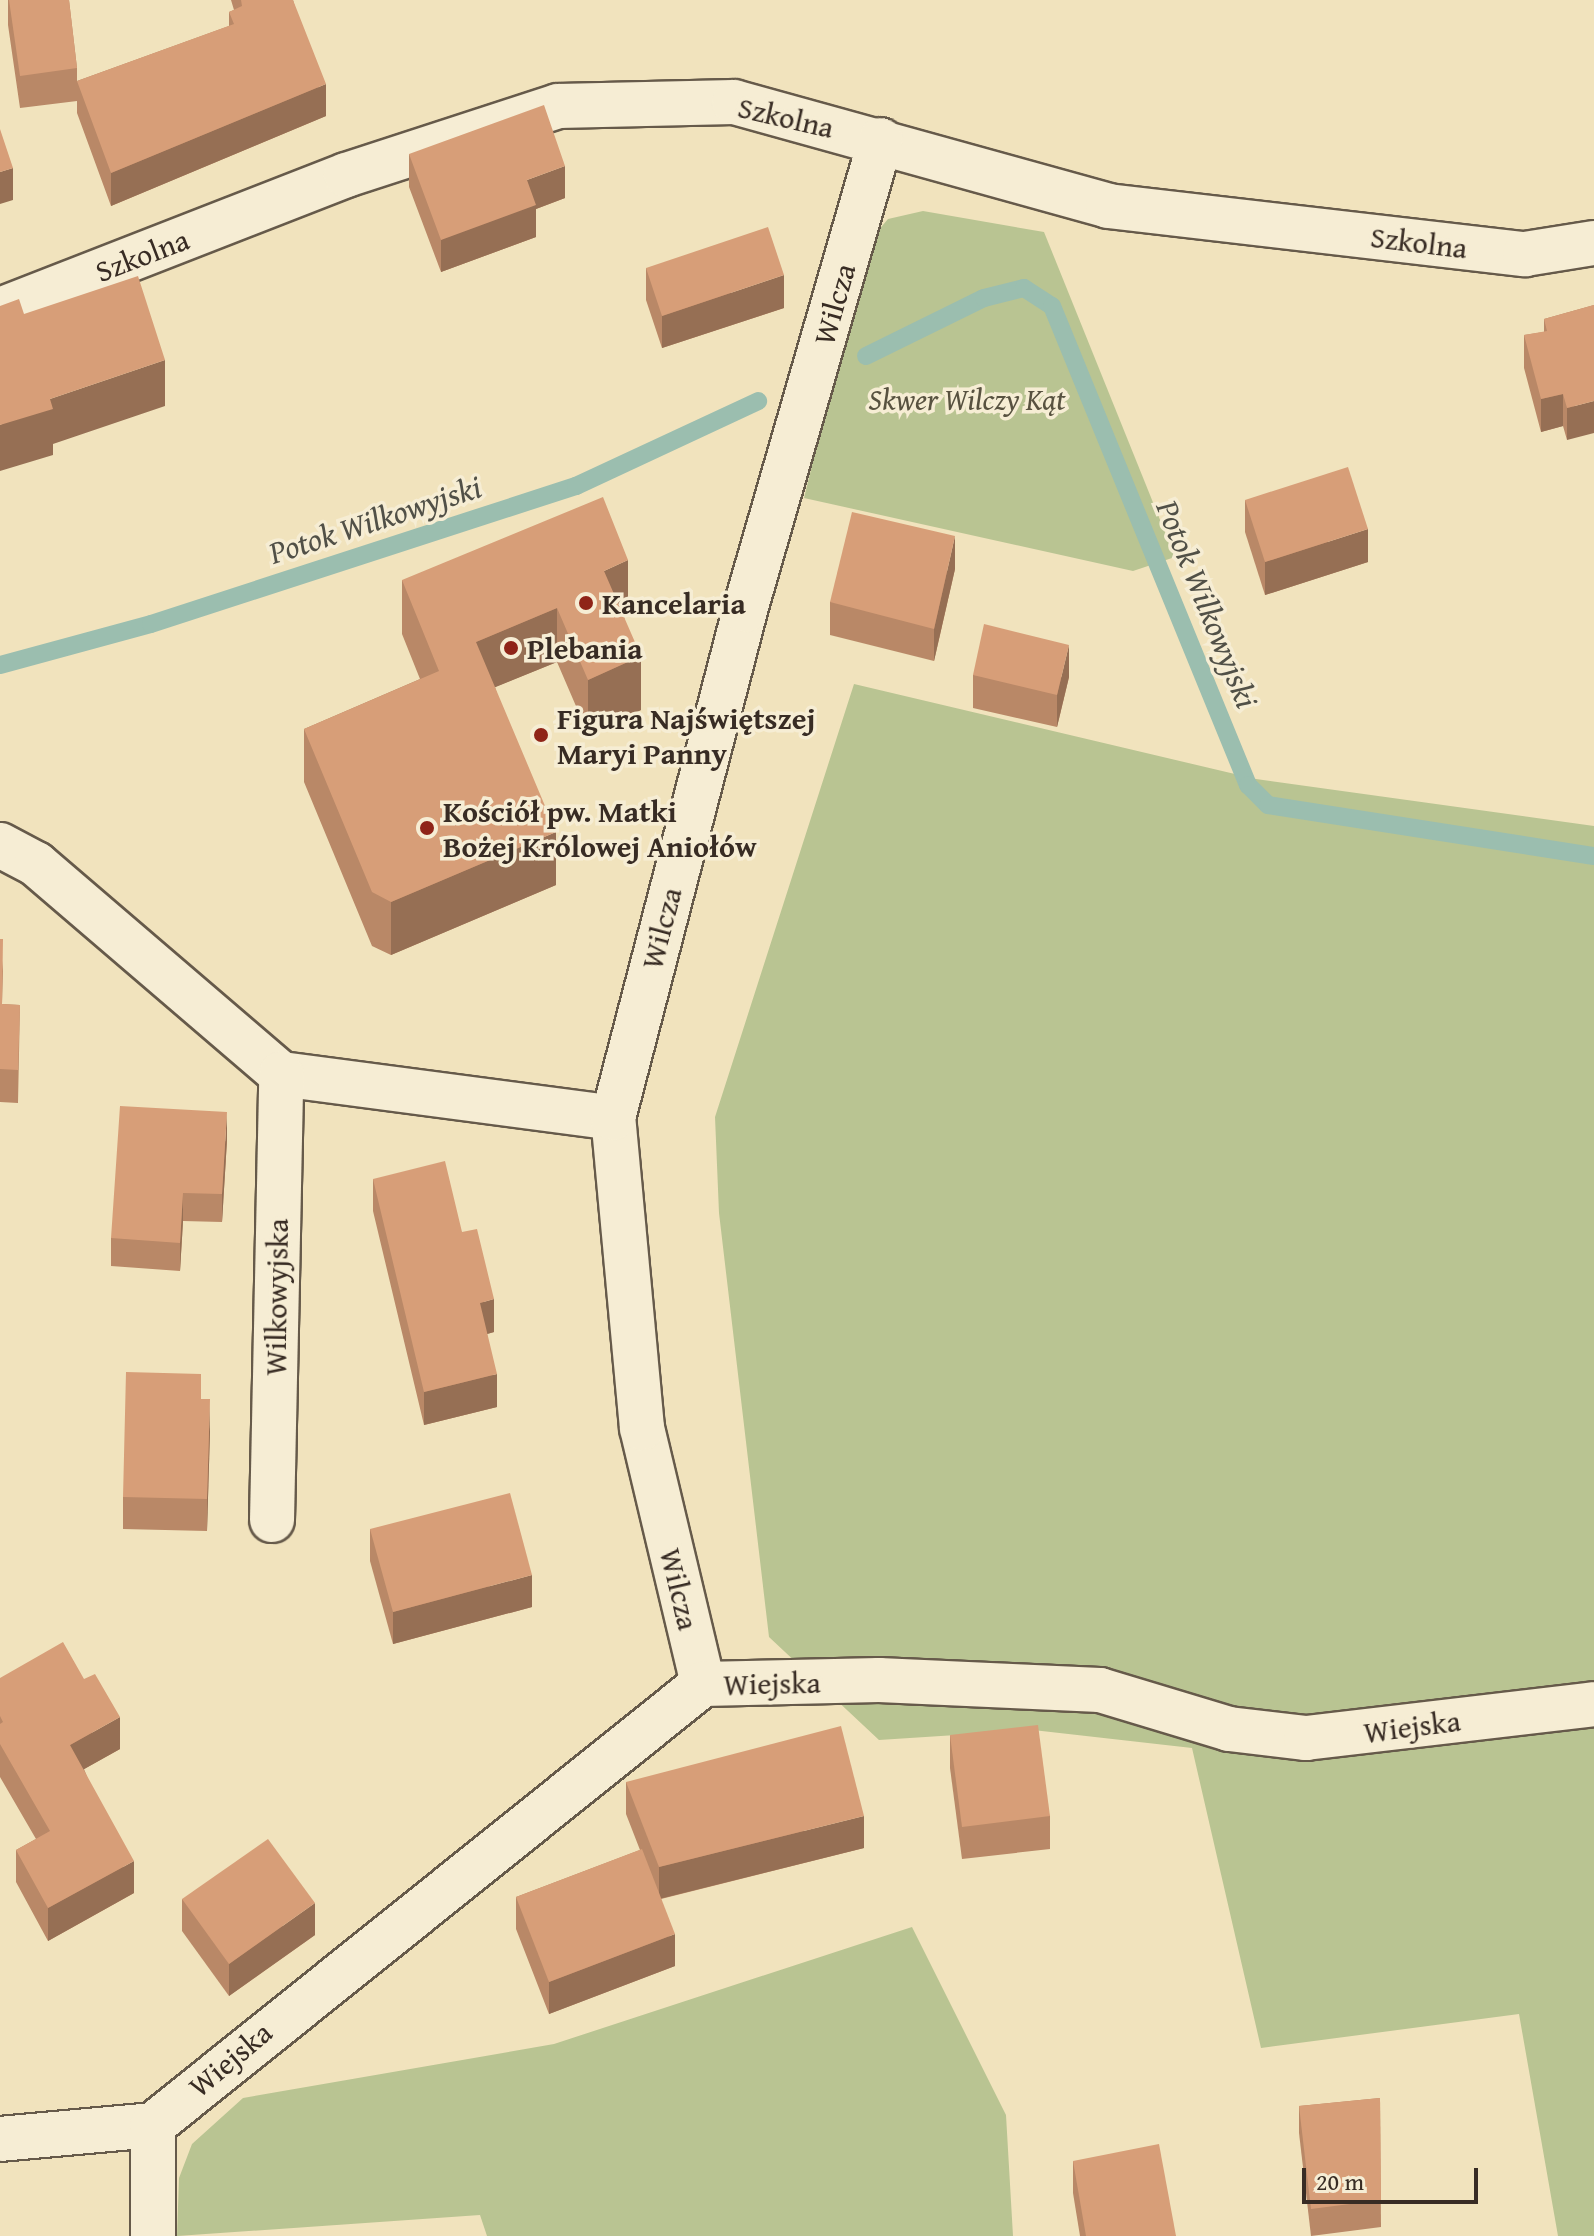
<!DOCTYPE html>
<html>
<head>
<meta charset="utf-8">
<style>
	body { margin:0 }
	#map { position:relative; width:1594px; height:2236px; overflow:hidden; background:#f1e3bd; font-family:"Gentium Book Plus",serif }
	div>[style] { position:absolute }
	.green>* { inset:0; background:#b9c492 }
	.stream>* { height:18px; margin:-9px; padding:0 9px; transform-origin:9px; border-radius:9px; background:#9bbeaf }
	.roads { filter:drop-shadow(2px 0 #665a4a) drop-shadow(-2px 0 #665a4a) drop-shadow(0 2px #665a4a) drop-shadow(0 -2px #665a4a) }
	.minor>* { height:44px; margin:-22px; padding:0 22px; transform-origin:22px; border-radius:22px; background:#f6edd4 }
	.wall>* { inset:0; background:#b98867 }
	.shaded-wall>* { inset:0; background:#966f54 }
	.building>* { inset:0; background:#d79e78 }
	.dots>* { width:22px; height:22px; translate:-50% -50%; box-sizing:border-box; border:4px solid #f6edd4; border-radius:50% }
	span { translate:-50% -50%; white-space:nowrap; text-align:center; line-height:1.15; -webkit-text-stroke:7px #f6edd4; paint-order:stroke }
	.street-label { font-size:30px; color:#382c24 }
	.park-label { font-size:30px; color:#585240; font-style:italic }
	.poi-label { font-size:30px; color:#382c24; font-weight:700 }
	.left { translate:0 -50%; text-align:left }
	.water-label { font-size:32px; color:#515047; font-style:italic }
	.scale { position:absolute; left:1302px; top:2168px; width:176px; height:36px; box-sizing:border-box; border:4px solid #382c24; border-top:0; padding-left:10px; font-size:24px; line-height:28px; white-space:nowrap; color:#382c24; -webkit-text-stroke:6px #f6edd4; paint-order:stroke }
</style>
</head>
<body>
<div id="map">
	<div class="green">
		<i style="clip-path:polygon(923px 211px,1044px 232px,1175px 557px,1133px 571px,804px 498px,866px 245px,888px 219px)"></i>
		<i style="clip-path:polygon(854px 684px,1256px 779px,1594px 826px,1594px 2236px,1558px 2236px,1519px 2014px,1261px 2048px,1192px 1748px,1033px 1730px,879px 1740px,769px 1637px,719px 1213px,715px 1117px)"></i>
		<i style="clip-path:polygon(912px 1927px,1006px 2115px,1013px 2236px,487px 2236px,480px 2215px,177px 2236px,179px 2178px,192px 2144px,243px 2098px,554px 2044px)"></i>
	</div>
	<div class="stream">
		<i style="left:866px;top:356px;width:131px;rotate:-26.2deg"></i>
		<i style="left:984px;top:298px;width:41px;rotate:-14deg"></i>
		<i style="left:1024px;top:288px;width:33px;rotate:33deg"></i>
		<i style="left:1052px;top:306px;width:518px;rotate:67.75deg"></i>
		<i style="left:1248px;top:785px;width:28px;rotate:45deg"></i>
		<i style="left:1268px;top:805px;width:330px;rotate:8.9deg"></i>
		<i style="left:0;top:665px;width:156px;rotate:-15.2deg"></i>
		<i style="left:151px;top:624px;width:447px;rotate:-18deg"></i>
		<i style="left:576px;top:486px;width:201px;rotate:-25deg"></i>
	</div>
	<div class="roads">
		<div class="minor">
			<i style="left:0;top:310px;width:371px;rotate:-21.3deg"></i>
			<i style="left:346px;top:175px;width:223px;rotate:-18deg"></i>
			<i style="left:558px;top:106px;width:176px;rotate:-1.3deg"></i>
			<i style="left:734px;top:102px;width:388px;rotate:15.5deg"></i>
			<i style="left:1108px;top:206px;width:420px;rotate:6.6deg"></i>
			<i style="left:1525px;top:254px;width:70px;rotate:-9.1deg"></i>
			<i style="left:0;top:845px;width:41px;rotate:27.8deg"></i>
			<i style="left:36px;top:864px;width:323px;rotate:40.6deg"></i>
			<i style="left:281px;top:1074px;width:335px;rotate:7.5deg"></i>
			<i style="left:272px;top:1520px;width:446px;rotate:-88.8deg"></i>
			<i style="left:703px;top:1684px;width:263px;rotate:-103.4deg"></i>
			<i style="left:642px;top:1428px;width:311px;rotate:-95.3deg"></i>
			<i style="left:613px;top:1118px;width:525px;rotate:-75.43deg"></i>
			<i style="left:745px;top:610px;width:489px;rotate:-73.9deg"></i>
			<i style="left:0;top:2139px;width:154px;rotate:-5.2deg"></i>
			<i style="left:153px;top:2125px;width:705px;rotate:-38.72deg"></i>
			<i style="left:703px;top:1684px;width:176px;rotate:-1.3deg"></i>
			<i style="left:879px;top:1680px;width:221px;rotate:2.6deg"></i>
			<i style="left:1100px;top:1690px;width:135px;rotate:16.8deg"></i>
			<i style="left:1229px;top:1729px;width:78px;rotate:6.7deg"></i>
			<i style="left:1306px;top:1738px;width:290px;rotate:-6.7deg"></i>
			<i style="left:153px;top:2236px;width:111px;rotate:-90deg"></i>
		</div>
	</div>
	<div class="wall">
		<i style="clip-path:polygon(8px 0,69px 0,77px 68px,77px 81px,229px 26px,229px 12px,234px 10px,231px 0,293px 0,326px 116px,111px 206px,77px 113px,77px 101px,20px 108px,8px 25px)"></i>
		<i style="clip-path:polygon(409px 154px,565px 198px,536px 209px,536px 237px,441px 272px,409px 187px)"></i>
		<i style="clip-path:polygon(646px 268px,784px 308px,662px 348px,646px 300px)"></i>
		<i style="clip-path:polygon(1594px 305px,1567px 440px,1563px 426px,1541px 432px,1524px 368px,1524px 335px,1544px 332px,1544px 319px)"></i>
		<i style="clip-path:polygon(1245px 500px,1368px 562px,1265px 595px,1245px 532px)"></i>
		<i style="clip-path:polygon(955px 569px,934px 661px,830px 635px,830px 602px)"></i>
		<i style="clip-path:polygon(402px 580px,628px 614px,624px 616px,641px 710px,588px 734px,557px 662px,495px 687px,556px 885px,391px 955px,372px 946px,304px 782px,304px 729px,420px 679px,402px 634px)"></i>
		<i style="clip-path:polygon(973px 675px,1069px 677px,1057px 727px,973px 708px)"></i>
		<i style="clip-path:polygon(0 939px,3px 971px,2px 1004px,20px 1005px,18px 1103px,0 1102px)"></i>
		<i style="clip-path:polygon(227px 1140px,222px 1222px,183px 1221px,180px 1271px,111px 1266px,111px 1238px)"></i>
		<i style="clip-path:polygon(373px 1179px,462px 1232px,494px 1332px,487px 1334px,497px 1407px,424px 1425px,373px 1211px)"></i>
		<i style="clip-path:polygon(201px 1399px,210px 1431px,207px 1531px,123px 1529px,123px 1497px)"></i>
		<i style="clip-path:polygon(370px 1529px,532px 1607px,393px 1644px,370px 1561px)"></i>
		<i style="clip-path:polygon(0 1678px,120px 1749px,84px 1769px,134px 1893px,48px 1941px,16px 1882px,16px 1850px,36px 1839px,0 1777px)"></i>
		<i style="clip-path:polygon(950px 1735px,1050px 1816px,1050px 1849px,962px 1859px,950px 1768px)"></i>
		<i style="clip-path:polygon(626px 1782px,864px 1848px,661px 1899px,675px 1966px,549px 2014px,516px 1929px,516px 1897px,640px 1850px,626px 1814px)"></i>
		<i style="clip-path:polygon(182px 1899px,315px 1935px,229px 1996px,182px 1931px)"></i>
		<i style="clip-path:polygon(1380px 2098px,1381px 2227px,1311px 2236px,1299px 2133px,1299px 2106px)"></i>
		<i style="clip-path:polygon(1073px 2161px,1176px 2236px,1080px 2236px,1073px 2193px)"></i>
	</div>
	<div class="shaded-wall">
		<i style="clip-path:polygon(326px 84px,326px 116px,111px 206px,111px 173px)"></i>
		<i style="clip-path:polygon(565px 166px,565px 198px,536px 209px,536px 237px,441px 272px,441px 240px,527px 180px)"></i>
		<i style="clip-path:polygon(13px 168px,13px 200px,0 204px,0 172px)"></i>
		<i style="clip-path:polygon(784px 275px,784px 308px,662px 348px,662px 316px)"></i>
		<i style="clip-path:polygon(165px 360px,165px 406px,53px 444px,53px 455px,0 471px,0 425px,50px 399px)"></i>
		<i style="clip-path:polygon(1563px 394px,1563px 426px,1541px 432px,1541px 399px)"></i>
		<i style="clip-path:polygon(1594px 401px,1594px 433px,1567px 440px,1567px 408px)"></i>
		<i style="clip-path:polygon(1368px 529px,1368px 562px,1265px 595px,1265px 562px)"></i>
		<i style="clip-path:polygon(955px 536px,955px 569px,934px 661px,934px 629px)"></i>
		<i style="clip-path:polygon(628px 560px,628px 614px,604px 625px,604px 571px)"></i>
		<i style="clip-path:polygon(557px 608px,557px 662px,476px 695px,476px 642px)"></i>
		<i style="clip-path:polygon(1069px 645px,1069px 677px,1057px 727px,1057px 695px)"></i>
		<i style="clip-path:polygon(641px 656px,641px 710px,588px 734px,588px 680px)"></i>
		<i style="clip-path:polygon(556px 832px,556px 885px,391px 955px,391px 902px)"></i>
		<i style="clip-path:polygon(227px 1112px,227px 1140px,222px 1222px,222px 1194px)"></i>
		<i style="clip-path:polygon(183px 1193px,183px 1221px,180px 1271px,180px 1243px)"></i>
		<i style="clip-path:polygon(494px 1299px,494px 1332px,480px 1336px,480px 1303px)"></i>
		<i style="clip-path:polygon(497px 1374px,497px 1407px,424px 1425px,424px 1392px)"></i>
		<i style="clip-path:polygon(210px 1399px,210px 1431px,207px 1531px,207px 1499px)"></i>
		<i style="clip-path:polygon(532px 1575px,532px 1607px,393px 1644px,393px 1612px)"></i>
		<i style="clip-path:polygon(120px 1717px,120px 1749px,70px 1777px,70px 1745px)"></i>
		<i style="clip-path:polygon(864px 1816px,864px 1848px,659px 1899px,659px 1867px)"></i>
		<i style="clip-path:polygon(134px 1861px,134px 1893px,48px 1941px,48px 1908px)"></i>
		<i style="clip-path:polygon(315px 1903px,315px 1935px,229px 1996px,229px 1964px)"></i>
		<i style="clip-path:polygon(675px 1934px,675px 1966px,549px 2014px,549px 1982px)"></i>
	</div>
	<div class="building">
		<i style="clip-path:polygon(9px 0,69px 0,77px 68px,20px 76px)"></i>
		<i style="clip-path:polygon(241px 0,293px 0,326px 84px,111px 173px,77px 81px,234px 24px,229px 12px,242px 6px)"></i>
		<i style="clip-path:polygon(544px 105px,565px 166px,527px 180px,536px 205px,441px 240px,409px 154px)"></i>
		<i style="clip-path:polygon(0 129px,13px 168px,0 172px)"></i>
		<i style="clip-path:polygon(768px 227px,784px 275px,662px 316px,646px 268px)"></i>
		<i style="clip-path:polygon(138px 276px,165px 360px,50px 399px,53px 409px,0 425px,0 306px,19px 299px,24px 314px)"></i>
		<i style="clip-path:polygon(1594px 305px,1594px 401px,1567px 408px,1563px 394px,1541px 399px,1524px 335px,1547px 331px,1544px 319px)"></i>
		<i style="clip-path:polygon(1348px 467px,1368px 529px,1265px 562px,1245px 500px)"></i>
		<i style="clip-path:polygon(603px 497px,628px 560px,604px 571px,641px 656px,588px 680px,557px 608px,476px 642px,556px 832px,391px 902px,372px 892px,304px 729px,439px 671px,402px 580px)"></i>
		<i style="clip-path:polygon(852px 512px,955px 536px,934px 629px,830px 602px)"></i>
		<i style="clip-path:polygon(984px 624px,1069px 645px,1057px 695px,973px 675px)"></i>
		<i style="clip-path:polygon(0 939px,3px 939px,2px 1004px,20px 1005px,18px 1070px,0 1069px,0 1093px)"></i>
		<i style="clip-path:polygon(120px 1106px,227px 1112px,222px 1194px,183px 1193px,180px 1243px,111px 1238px)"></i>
		<i style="clip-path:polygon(445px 1161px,462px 1232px,477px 1229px,494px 1299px,480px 1303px,497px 1374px,424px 1392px,373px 1179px)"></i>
		<i style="clip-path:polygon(126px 1372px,201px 1374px,201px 1399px,210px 1399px,207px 1499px,123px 1497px)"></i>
		<i style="clip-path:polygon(510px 1493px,532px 1575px,393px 1612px,370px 1529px)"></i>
		<i style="clip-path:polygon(63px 1642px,84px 1679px,95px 1674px,120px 1717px,70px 1745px,134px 1861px,48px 1908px,16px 1850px,50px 1831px,0 1744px,0 1724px,3px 1722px,0 1716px,0 1678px)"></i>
		<i style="clip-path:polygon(1038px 1725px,1050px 1816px,962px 1827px,950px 1735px)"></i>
		<i style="clip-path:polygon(841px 1726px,864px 1816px,659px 1867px,626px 1782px)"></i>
		<i style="clip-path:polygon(268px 1839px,315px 1903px,229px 1964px,182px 1899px)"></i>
		<i style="clip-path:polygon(642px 1849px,675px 1934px,549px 1982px,516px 1897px)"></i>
		<i style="clip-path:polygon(1380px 2098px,1381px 2200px,1311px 2209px,1299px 2106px)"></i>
		<i style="clip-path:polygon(1159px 2144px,1176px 2236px,1086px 2236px,1073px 2161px)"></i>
	</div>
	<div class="dots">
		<i style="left:586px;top:603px;background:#8f2418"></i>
		<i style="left:511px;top:648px;background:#8f2418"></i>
		<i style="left:541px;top:735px;background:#8f2418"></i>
		<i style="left:427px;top:828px;background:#8f2418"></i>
	</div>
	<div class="street-label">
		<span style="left:786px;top:117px;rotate:13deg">Szkolna</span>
		<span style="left:1419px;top:242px;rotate:7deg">Szkolna</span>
		<span style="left:142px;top:255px;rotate:-21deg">Szkolna</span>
		<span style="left:834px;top:304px;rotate:-74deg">Wilcza</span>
		<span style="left:661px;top:928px;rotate:-75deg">Wilcza</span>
		<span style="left:276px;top:1297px;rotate:-89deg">Wilkowyjska</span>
		<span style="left:680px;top:1589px;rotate:77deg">Wilcza</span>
		<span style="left:772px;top:1683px;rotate:-1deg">Wiejska</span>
		<span style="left:1412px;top:1726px;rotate:-7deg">Wiejska</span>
		<span style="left:230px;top:2059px;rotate:-40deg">Wiejska</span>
	</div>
	<div class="park-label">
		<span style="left:967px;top:399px">Skwer Wilczy Kąt</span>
	</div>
	<div class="poi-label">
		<span class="left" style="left:602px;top:603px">Kancelaria</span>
		<span class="left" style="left:527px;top:648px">Plebania</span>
		<span class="left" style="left:557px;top:735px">Figura Najświętszej<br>Maryi Panny</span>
		<span class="left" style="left:443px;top:828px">Kościół pw. Matki<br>Bożej Królowej Aniołów</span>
	</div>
	<div class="water-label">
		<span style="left:375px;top:520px;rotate:-18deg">Potok Wilkowyjski</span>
		<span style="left:1207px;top:604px;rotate:68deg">Potok Wilkowyjski</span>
	</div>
	<div class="scale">20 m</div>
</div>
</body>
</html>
